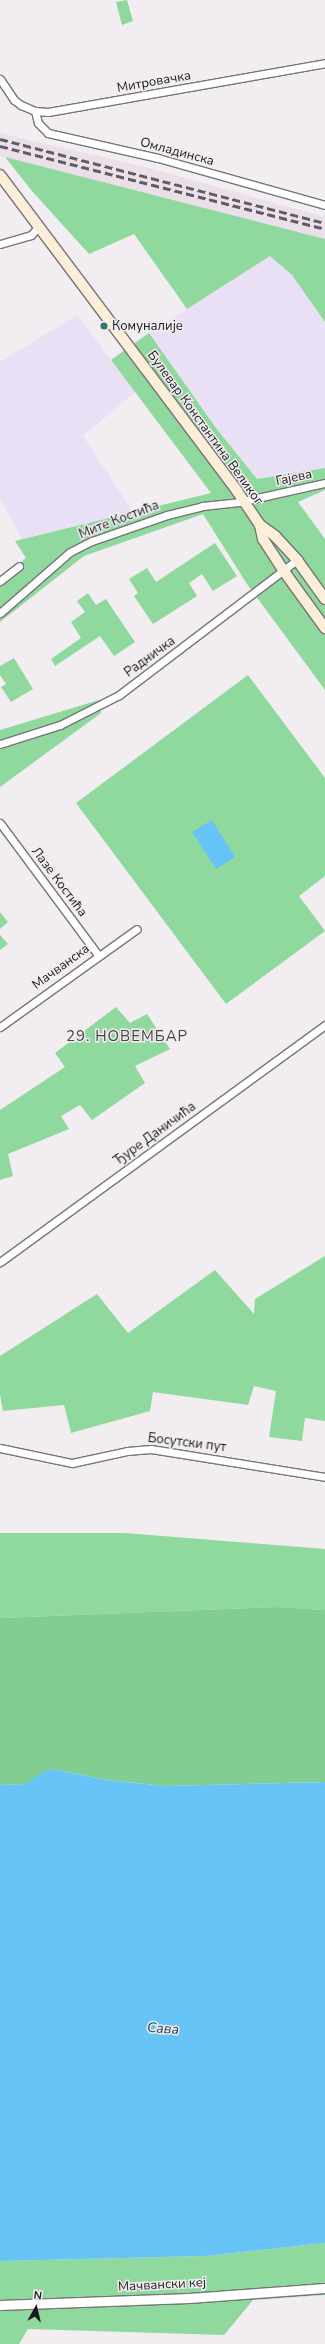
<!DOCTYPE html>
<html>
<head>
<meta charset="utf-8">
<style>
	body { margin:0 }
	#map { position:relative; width:325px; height:2344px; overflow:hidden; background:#f1edf1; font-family:"Nunito Sans",sans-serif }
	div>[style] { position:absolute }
	.commercial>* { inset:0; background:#e9e0f5 }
	.built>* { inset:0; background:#ebe0ea }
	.green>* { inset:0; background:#8fd99e }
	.forest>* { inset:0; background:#82ce92 }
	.water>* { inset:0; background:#68c4f7 }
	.roads { filter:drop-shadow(1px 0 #787478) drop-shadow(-1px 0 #787478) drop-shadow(0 1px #787478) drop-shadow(0 -1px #787478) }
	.minor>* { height:7px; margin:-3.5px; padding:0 3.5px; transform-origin:3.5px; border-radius:3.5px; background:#fff }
	.tertiary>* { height:9px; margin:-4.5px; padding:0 4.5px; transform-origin:4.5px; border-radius:4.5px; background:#fff }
	.secondary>* { height:10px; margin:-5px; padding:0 5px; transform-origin:5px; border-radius:5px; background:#fdeeda }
	.rail>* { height:3px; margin-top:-1.5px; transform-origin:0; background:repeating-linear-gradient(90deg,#605d60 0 8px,transparent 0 12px) }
	.dots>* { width:11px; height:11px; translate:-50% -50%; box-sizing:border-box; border:2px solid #f1edf1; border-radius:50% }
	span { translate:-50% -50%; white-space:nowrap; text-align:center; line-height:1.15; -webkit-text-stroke:3px #f1edf1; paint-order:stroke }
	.street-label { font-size:13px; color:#1c1a1c }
	.poi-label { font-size:13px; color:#1c1a1c }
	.left { translate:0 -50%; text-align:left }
	.water-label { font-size:14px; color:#1a4257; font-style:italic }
	.quarter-label { font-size:15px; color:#464246; letter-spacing:1px }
	.north { position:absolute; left:16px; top:2288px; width:40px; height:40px; -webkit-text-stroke:3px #f1edf1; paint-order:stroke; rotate:8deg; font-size:11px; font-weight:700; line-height:16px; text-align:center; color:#1c1a1c }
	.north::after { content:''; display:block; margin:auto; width:14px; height:18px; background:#1c1a1c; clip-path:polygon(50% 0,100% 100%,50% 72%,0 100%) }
</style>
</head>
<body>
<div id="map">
	<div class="commercial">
		<i style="clip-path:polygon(270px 256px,292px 274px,325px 322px,325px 468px,257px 479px,216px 428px,149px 333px)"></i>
		<i style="clip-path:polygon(77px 315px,135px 392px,83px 436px,133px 512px,22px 539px,0 499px,0 362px)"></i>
	</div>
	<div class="built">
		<i style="clip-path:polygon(0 133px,149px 168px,325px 217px,325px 239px,0 156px)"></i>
	</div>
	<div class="green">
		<i style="clip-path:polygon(127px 0,133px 21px,122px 25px,116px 2px)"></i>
		<i style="clip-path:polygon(5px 157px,325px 239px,325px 322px,292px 275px,270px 256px,187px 309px,134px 234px,89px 254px,32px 191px)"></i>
		<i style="clip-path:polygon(149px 333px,216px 428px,257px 479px,325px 468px,325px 490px,298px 502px,325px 539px,325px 690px,247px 584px,203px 514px,84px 556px,0 622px,0 579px,26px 558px,15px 541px,211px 493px,111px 360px)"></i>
		<i style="clip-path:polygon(215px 543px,237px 576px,213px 591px,202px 574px,189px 583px,197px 596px,153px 624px,134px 596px,138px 593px,129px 579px,147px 568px,156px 582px)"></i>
		<i style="clip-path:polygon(88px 593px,96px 605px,106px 599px,135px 642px,114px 656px,100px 636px,55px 666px,51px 659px,81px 638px,71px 622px,85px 612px,77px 601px)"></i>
		<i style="clip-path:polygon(14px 658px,33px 689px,11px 702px,1px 687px,6px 684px,0 675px,0 666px)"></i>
		<i style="clip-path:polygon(248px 675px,325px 778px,325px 876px,299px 896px,325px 931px,226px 1004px,76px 803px)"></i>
		<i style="clip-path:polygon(99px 700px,101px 713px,0 787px,0 730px)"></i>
		<i style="clip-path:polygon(0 912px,8px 922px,0 929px)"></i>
		<i style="clip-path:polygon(0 935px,8px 944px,0 950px)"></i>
		<i style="clip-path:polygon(116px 1007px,130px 1023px,147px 1014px,170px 1049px,135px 1066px,145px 1083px,92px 1120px,80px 1105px,61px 1116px,69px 1129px,8px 1154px,13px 1176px,0 1180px,0 1110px,65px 1067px,55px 1053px)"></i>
		<i style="clip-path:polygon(325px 1256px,325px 1421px,305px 1418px,302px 1441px,269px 1437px,276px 1391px,254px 1386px,248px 1405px,153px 1392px,150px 1411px,71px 1433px,64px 1405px,3px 1411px,0 1395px,0 1356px,97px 1294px,128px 1333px,215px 1270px,254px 1314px,255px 1299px)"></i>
		<i style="clip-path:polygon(0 1533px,125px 1533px,325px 1549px,325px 1610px,277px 1607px,0 1618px)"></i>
		<i style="clip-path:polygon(325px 2243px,325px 2295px,253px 2300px,224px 2335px,28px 2329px,19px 2344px,0 2344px,0 2261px,206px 2256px)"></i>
	</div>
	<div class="forest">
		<i style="clip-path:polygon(277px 1607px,325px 1610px,325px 1782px,165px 1786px,107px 1780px,52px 1769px,25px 1784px,0 1785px,0 1618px)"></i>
	</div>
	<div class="water">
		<i style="clip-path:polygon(212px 820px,235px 857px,216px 869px,192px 832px)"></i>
		<i style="clip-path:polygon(52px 1769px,107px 1780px,165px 1786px,325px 1782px,325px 2243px,206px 2256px,0 2261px,0 1785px,25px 1784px,45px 1771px)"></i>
	</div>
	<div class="roads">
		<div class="minor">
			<i style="left:0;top:79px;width:25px;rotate:56deg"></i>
			<i style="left:14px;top:100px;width:9px;rotate:36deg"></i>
			<i style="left:21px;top:105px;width:15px;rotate:23deg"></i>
			<i style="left:35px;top:111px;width:13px;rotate:4deg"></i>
			<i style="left:48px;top:112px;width:281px;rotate:-10deg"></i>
			<i style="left:35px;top:111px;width:12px;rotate:76deg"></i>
			<i style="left:38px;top:123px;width:14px;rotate:45deg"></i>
			<i style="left:48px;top:133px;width:113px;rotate:12.8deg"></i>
			<i style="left:158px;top:158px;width:173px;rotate:15.7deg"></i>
			<i style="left:0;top:244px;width:32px;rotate:-16deg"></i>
			<i style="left:31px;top:235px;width:12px;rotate:-48deg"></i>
			<i style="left:0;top:581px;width:24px;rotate:-38deg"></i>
			<i style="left:0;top:613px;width:93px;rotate:-41.1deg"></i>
			<i style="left:70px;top:552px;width:25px;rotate:-27deg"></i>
			<i style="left:92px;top:541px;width:79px;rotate:-19.1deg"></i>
			<i style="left:167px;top:515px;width:36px;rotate:-14deg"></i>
			<i style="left:202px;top:506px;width:37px;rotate:-6deg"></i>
			<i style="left:239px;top:502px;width:88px;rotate:-12.5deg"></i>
			<i style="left:0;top:744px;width:63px;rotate:-17.6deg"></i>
			<i style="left:60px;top:725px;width:66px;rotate:-27deg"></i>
			<i style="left:119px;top:695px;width:223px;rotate:-37.2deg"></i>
			<i style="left:0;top:823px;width:164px;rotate:53.4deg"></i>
			<i style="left:0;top:1027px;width:168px;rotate:-35.6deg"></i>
			<i style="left:0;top:1262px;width:402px;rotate:-36.1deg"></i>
			<i style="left:0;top:1448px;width:74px;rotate:11.8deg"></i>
			<i style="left:72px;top:1463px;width:56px;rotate:-12.3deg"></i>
			<i style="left:127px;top:1451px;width:24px;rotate:-5deg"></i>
			<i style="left:151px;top:1449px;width:176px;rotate:9.1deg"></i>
		</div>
		<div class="tertiary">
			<i style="left:0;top:2305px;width:189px;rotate:-2.1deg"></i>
			<i style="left:189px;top:2298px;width:136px;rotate:-4.2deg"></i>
		</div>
		<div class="secondary">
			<i style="left:0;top:175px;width:395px;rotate:53.1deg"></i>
			<i style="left:237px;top:491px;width:41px;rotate:55.9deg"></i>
			<i style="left:260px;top:525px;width:14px;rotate:78deg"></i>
			<i style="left:263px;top:539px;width:37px;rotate:57deg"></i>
			<i style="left:283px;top:570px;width:72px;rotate:54.1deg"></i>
			<i style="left:260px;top:525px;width:19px;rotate:36deg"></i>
			<i style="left:275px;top:536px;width:33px;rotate:47deg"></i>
			<i style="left:297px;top:560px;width:48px;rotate:54.3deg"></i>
		</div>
	</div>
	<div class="rail">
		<i style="left:0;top:139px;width:336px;rotate:14.5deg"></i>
		<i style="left:0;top:146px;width:335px;rotate:14.3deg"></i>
	</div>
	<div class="dots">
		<i style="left:104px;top:326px;background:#2c7571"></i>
	</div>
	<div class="street-label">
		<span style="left:154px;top:82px;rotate:-10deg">Митровачка</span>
		<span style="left:177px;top:152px;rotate:15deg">Омладинска</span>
		<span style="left:205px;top:428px;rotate:54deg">Булевар Константина Великог</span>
		<span style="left:294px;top:478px;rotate:-12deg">Гајева</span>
		<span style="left:119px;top:520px;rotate:-21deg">Мите Костића</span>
		<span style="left:150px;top:657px;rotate:-36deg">Радничка</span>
		<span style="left:59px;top:882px;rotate:53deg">Лазе Костића</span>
		<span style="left:61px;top:967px;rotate:-36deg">Мачванска</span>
		<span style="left:155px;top:1134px;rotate:-36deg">Ђуре Даничића</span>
		<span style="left:187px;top:1443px;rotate:7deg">Босутски пут</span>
		<span style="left:162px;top:2285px;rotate:-3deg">Мачвански кеј</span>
	</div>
	<div class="poi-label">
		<span class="left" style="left:112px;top:326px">Комуналије</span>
	</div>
	<div class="water-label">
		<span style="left:163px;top:2029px;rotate:4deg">Сава</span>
	</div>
	<div class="quarter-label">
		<span style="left:127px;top:1037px">29. НОВЕМБАР</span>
	</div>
	<div class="north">N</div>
</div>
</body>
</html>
